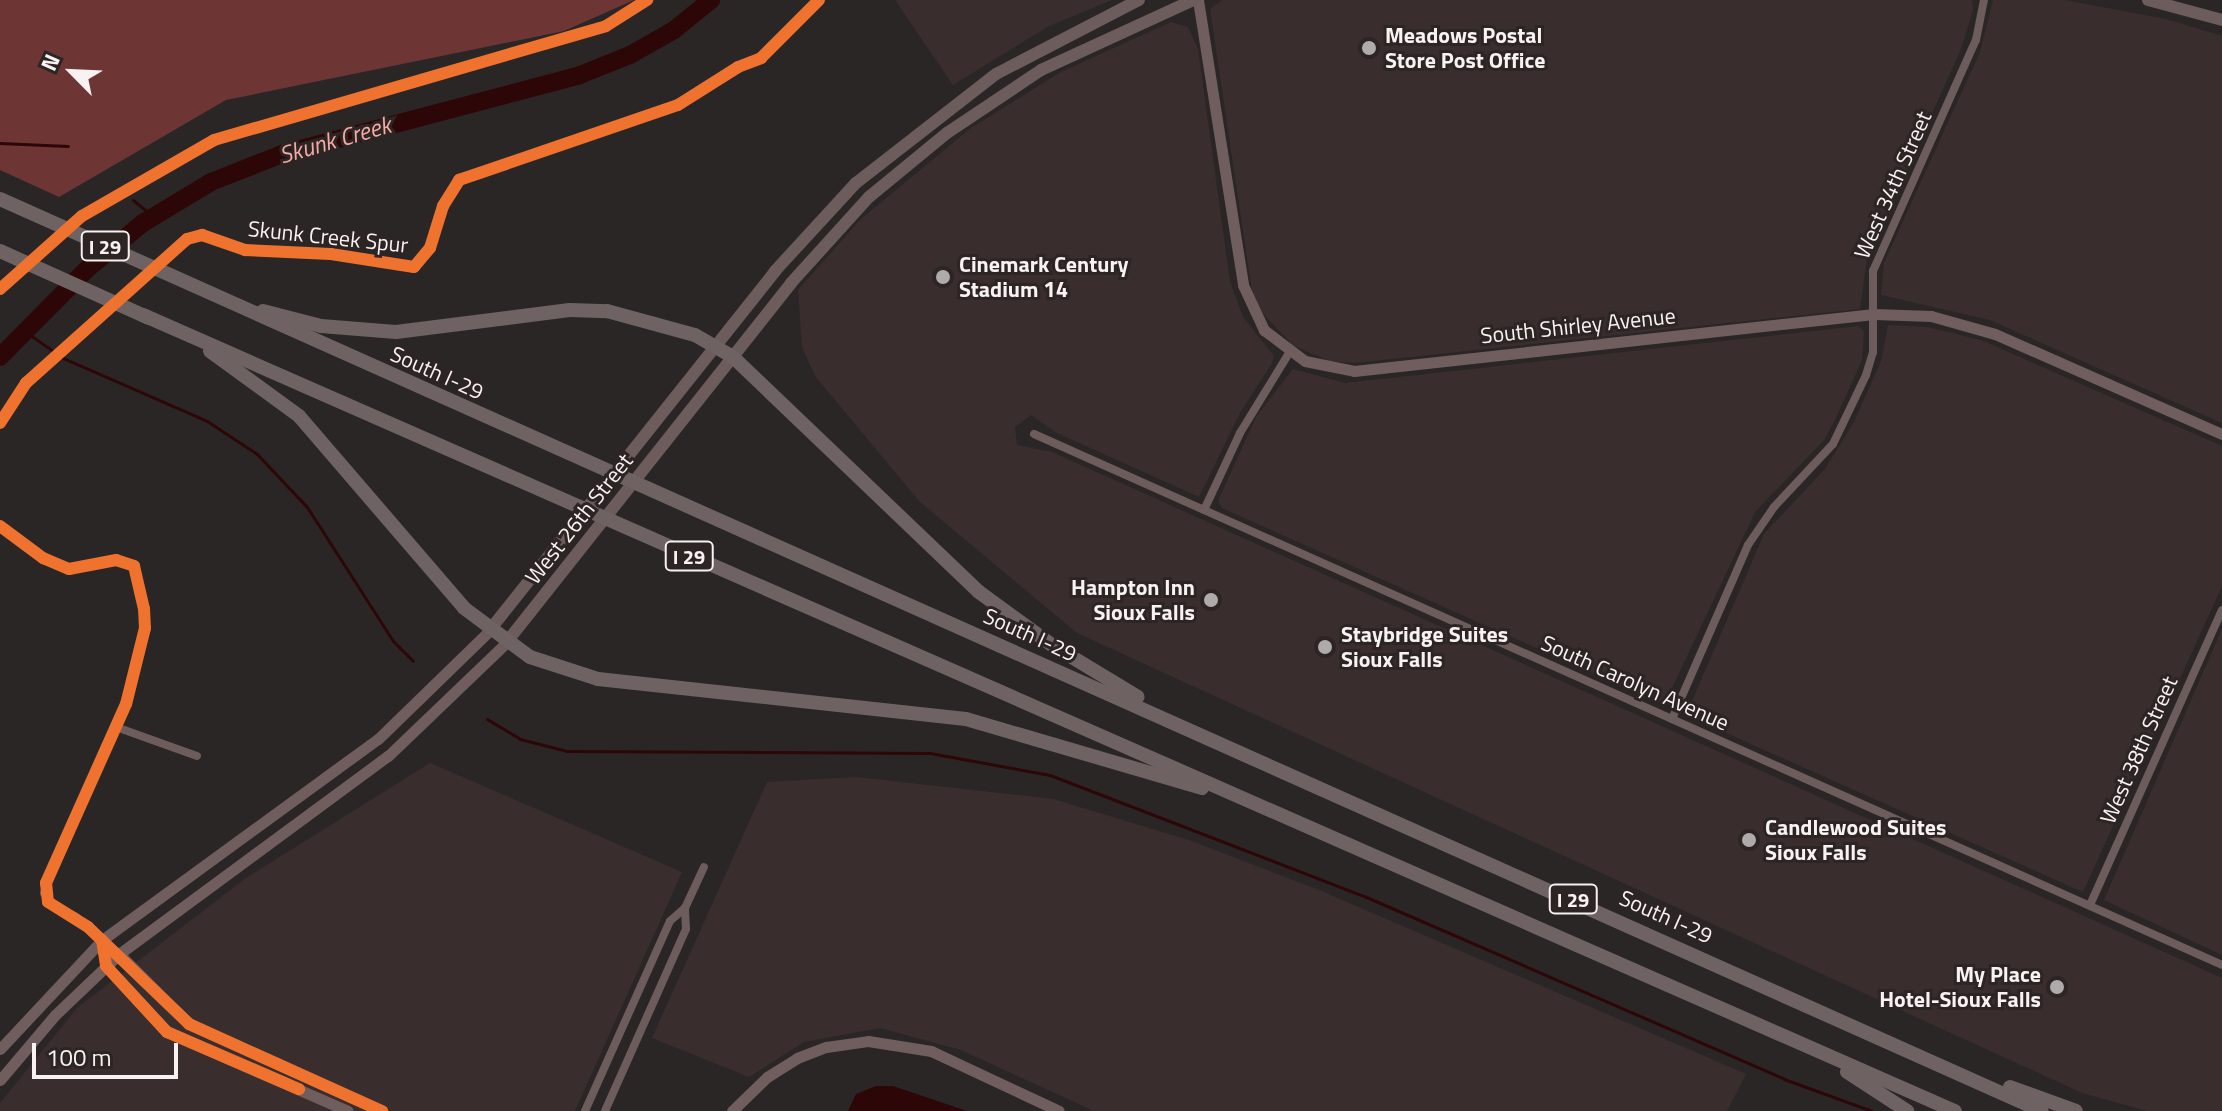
<!DOCTYPE html>
<html>
<head>
<meta charset="utf-8">
<style>
	body { margin:0 }
	#map { position:relative; width:2222px; height:1111px; overflow:hidden; background:#2b2626; font-family:"Titillium Web",sans-serif }
	div>[style] { position:absolute }
	.built>* { inset:0; background:#3a2d2d }
	.green>* { inset:0; background:#6d3634 }
	.water>* { inset:0; background:#2d0608 }
	.stream>* { height:3px; margin:-1.5px; padding:0 1.5px; transform-origin:1.5px; border-radius:1.5px; background:#2d0608 }
	.river>* { height:18px; margin:-9px; padding:0 9px; transform-origin:9px; border-radius:9px; background:#2d0608 }
	.street>* { height:8px; margin:-4px; padding:0 4px; transform-origin:4px; border-radius:4px; background:#6c5c5b }
	.secondary>* { height:11px; margin:-5.5px; padding:0 5.5px; transform-origin:5.5px; border-radius:5.5px; background:#705d5d }
	.primary>* { height:12px; margin:-6px; padding:0 6px; transform-origin:6px; border-radius:6px; background:#6c5c5c }
	.highway>* { height:14px; margin:-7px; padding:0 7px; transform-origin:7px; border-radius:7px; background:#6e6262 }
	.cycleway>* { height:12px; margin:-6px; padding:0 6px; transform-origin:6px; border-radius:6px; background:#ef722f }
	.dots>* { width:22px; height:22px; translate:-50% -50%; box-sizing:border-box; border:4px solid #2d2524; border-radius:50% }
	span { translate:-50% -50%; white-space:nowrap; text-align:center; line-height:1.15; -webkit-text-stroke:6px #2d2524; paint-order:stroke }
	.shield-label span { padding:2px 6px; background:#2d2524; border:2px solid; border-radius:6px; -webkit-text-stroke-width:0 }
	.shield-label { font-size:20px; color:#f8f2f2; font-weight:700 }
	.poi-label { font-size:22px; color:#f8f2f2; font-weight:700 }
	.left { translate:0 -50%; text-align:left }
	.right { translate:-100% -50%; text-align:right }
	.street-label { font-size:22px; color:#f8f2f2 }
	.water-label { font-size:24px; color:#f5aba6; font-style:italic }
	.north { position:absolute; left:32px; top:32px; width:80px; height:80px; -webkit-text-stroke:6px #2d2524; paint-order:stroke; rotate:294deg; font-size:22px; font-weight:700; line-height:32px; text-align:center; color:#f8f2f2 }
	.north::after { content:''; display:block; margin:auto; width:28px; height:36px; background:#f8f2f2; clip-path:polygon(50% 0,100% 100%,50% 72%,0 100%) }
	.scale { position:absolute; left:32px; top:1043px; width:146px; height:36px; box-sizing:border-box; border:4px solid #f8f2f2; border-top:0; padding-left:10px; font-size:24px; line-height:28px; white-space:nowrap; color:#f8f2f2; -webkit-text-stroke:6px #2d2524; paint-order:stroke }
</style>
</head>
<body>
<div id="map">
	<div class="built">
		<i style="clip-path:polygon(895px 0,1112px 0,1049px 26px,953px 85px)"></i>
		<i style="clip-path:polygon(1222px 0,1972px 0,1973px 10px,1961px 49px,1867px 258px,1860px 309px,1354px 363px,1330px 361px,1294px 346px,1260px 311px,1252px 291px,1210px 9px)"></i>
		<i style="clip-path:polygon(1993px 0,2065px 0,2166px 19px,2222px 36px,2222px 423px,1990px 320px,1881px 295px,1884px 263px,1980px 52px)"></i>
		<i style="clip-path:polygon(1171px 22px,1188px 27px,1198px 49px,1230px 282px,1243px 317px,1274px 356px,1272px 363px,1240px 413px,1199px 497px,1055px 432px,1031px 415px,1015px 427px,1017px 445px,1052px 452px,2222px 978px,2222px 1111px,2147px 1111px,2082px 1093px,1077px 633px,919px 501px,815px 376px,802px 347px,798px 290px,861px 219px,971px 128px,1061px 72px)"></i>
		<i style="clip-path:polygon(1888px 325px,1927px 327px,1981px 340px,2222px 446px,2222px 586px,2083px 892px,1686px 715px,1764px 534px,1825px 469px,1854px 422px,1881px 361px)"></i>
		<i style="clip-path:polygon(1858px 326px,1864px 331px,1862px 360px,1835px 420px,1824px 440px,1755px 512px,1664px 705px,1222px 508px,1218px 501px,1256px 417px,1293px 369px,1345px 383px)"></i>
		<i style="clip-path:polygon(2222px 629px,2222px 955px,2104px 900px)"></i>
		<i style="clip-path:polygon(430px 763px,682px 872px,575px 1111px,0 1111px,0 1103px,77px 1008px,246px 878px)"></i>
		<i style="clip-path:polygon(856px 777px,1053px 799px,1189px 840px,1319px 890px,1746px 1074px,1727px 1111px,1094px 1111px,961px 1050px,880px 1028px,804px 1042px,749px 1077px,652px 1038px,767px 782px)"></i>
	</div>
	<div class="green">
		<i style="clip-path:polygon(0 0,634px 0,564px 31px,226px 100px,59px 197px,0 170px)"></i>
	</div>
	<div class="water">
		<i style="clip-path:polygon(876px 1086px,893px 1086px,967px 1111px,848px 1111px,856px 1094px)"></i>
	</div>
	<div class="stream">
		<i style="left:0;top:143px;width:68px;rotate:2.5deg"></i>
		<i style="left:133px;top:200px;width:26px;rotate:39deg"></i>
		<i style="left:23px;top:330px;width:49px;rotate:35deg"></i>
		<i style="left:63px;top:358px;width:157px;rotate:23.6deg"></i>
		<i style="left:207px;top:421px;width:60px;rotate:33.4deg"></i>
		<i style="left:257px;top:454px;width:73px;rotate:46.7deg"></i>
		<i style="left:307px;top:507px;width:159px;rotate:57.3deg"></i>
		<i style="left:393px;top:641px;width:28px;rotate:45deg"></i>
		<i style="left:487px;top:719px;width:39px;rotate:31deg"></i>
		<i style="left:520px;top:739px;width:49px;rotate:14.3deg"></i>
		<i style="left:567px;top:751px;width:363px;rotate:0.3deg"></i>
		<i style="left:930px;top:753px;width:122px;rotate:10.4deg"></i>
		<i style="left:1050px;top:775px;width:337px;rotate:21.1deg"></i>
		<i style="left:1364px;top:896px;width:458px;rotate:23.5deg"></i>
		<i style="left:1784px;top:1079px;width:94px;rotate:20deg"></i>
	</div>
	<div class="river">
		<i style="left:0;top:357px;width:124px;rotate:-45.3deg"></i>
		<i style="left:87px;top:269px;width:72px;rotate:-39.4deg"></i>
		<i style="left:143px;top:223px;width:79px;rotate:-31.1deg"></i>
		<i style="left:211px;top:182px;width:76px;rotate:-21.5deg"></i>
		<i style="left:282px;top:154px;width:308px;rotate:-14.8deg"></i>
		<i style="left:580px;top:75px;width:54px;rotate:-21.8deg"></i>
		<i style="left:630px;top:55px;width:51px;rotate:-29.6deg"></i>
		<i style="left:674px;top:30px;width:48px;rotate:-39deg"></i>
	</div>
	<div class="street">
		<i style="left:1034px;top:434px;width:1301px;rotate:24.08deg"></i>
		<i style="left:1204px;top:510px;width:85px;rotate:-64.9deg"></i>
		<i style="left:1240px;top:433px;width:94px;rotate:-58.5deg"></i>
		<i style="left:1672px;top:719px;width:190px;rotate:-66.4deg"></i>
		<i style="left:1748px;top:545px;width:46px;rotate:-55.6deg"></i>
		<i style="left:1774px;top:507px;width:86px;rotate:-46.9deg"></i>
		<i style="left:1833px;top:444px;width:76px;rotate:-64.4deg"></i>
		<i style="left:1866px;top:375px;width:24px;rotate:-73deg"></i>
		<i style="left:1873px;top:352px;width:81px;rotate:-90deg"></i>
		<i style="left:1873px;top:271px;width:253px;rotate:-66deg"></i>
		<i style="left:1976px;top:40px;width:41px;rotate:-78.7deg"></i>
		<i style="left:116px;top:727px;width:86px;rotate:19.7deg"></i>
		<i style="left:2090px;top:905px;width:323px;rotate:-65.9deg"></i>
		<i style="left:119px;top:954px;width:57px;rotate:-139.3deg"></i>
		<i style="left:76px;top:917px;width:27px;rotate:-153deg"></i>
		<i style="left:52px;top:905px;width:14px;rotate:-124deg"></i>
		<i style="left:44px;top:893px;width:206px;rotate:-66.5deg"></i>
		<i style="left:585px;top:1111px;width:208px;rotate:-65.9deg"></i>
		<i style="left:670px;top:921px;width:20px;rotate:-41deg"></i>
		<i style="left:685px;top:908px;width:45px;rotate:-65.1deg"></i>
		<i style="left:605px;top:1111px;width:199px;rotate:-66deg"></i>
		<i style="left:686px;top:929px;width:21px;rotate:-93deg"></i>
	</div>
	<div class="secondary">
		<i style="left:1198px;top:0;width:289px;rotate:81deg"></i>
		<i style="left:1243px;top:285px;width:50px;rotate:65deg"></i>
		<i style="left:1264px;top:330px;width:51px;rotate:37.1deg"></i>
		<i style="left:1305px;top:361px;width:50px;rotate:11.5deg"></i>
		<i style="left:1354px;top:371px;width:523px;rotate:-6.26deg"></i>
		<i style="left:1874px;top:314px;width:57px;rotate:2deg"></i>
		<i style="left:1931px;top:316px;width:66px;rotate:15.7deg"></i>
		<i style="left:1995px;top:334px;width:248px;rotate:23.8deg"></i>
		<i style="left:102px;top:940px;width:26px;rotate:81deg"></i>
		<i style="left:106px;top:966px;width:90px;rotate:47.3deg"></i>
		<i style="left:167px;top:1032px;width:197px;rotate:23.6deg"></i>
		<i style="left:119px;top:954px;width:99px;rotate:45deg"></i>
		<i style="left:189px;top:1024px;width:212px;rotate:24.3deg"></i>
		<i style="left:0;top:1049px;width:149px;rotate:-46.9deg"></i>
		<i style="left:102px;top:940px;width:341px;rotate:-36.1deg"></i>
		<i style="left:378px;top:739px;width:155px;rotate:-44.2deg"></i>
		<i style="left:0;top:1080px;width:85px;rotate:-49.8deg"></i>
		<i style="left:55px;top:1015px;width:88px;rotate:-43.6deg"></i>
		<i style="left:119px;top:954px;width:334px;rotate:-36.4deg"></i>
		<i style="left:388px;top:756px;width:163px;rotate:-43.8deg"></i>
		<i style="left:732px;top:1111px;width:49px;rotate:-44.2deg"></i>
		<i style="left:767px;top:1077px;width:36px;rotate:-32deg"></i>
		<i style="left:797px;top:1058px;width:31px;rotate:-21deg"></i>
		<i style="left:826px;top:1047px;width:42px;rotate:-8.1deg"></i>
		<i style="left:868px;top:1041px;width:64px;rotate:9deg"></i>
		<i style="left:931px;top:1051px;width:141px;rotate:25.1deg"></i>
	</div>
	<div class="primary">
		<i style="left:2148px;top:0;width:77px;rotate:15.1deg"></i>
		<i style="left:489px;top:631px;width:460px;rotate:-51.5deg"></i>
		<i style="left:775px;top:271px;width:120px;rotate:-47.4deg"></i>
		<i style="left:856px;top:183px;width:177px;rotate:-37.9deg"></i>
		<i style="left:996px;top:74px;width:161px;rotate:-27.4deg"></i>
		<i style="left:506px;top:643px;width:459px;rotate:-51.6deg"></i>
		<i style="left:791px;top:283px;width:116px;rotate:-47.8deg"></i>
		<i style="left:869px;top:197px;width:101px;rotate:-39.4deg"></i>
		<i style="left:947px;top:133px;width:113px;rotate:-33.8deg"></i>
		<i style="left:1041px;top:70px;width:167px;rotate:-24.7deg"></i>
	</div>
	<div class="highway">
		<i style="left:0;top:199px;width:2236px;rotate:24.07deg"></i>
		<i style="left:0;top:251px;width:163px;rotate:24.2deg"></i>
		<i style="left:263px;top:311px;width:60px;rotate:14.5deg"></i>
		<i style="left:321px;top:326px;width:75px;rotate:4.6deg"></i>
		<i style="left:396px;top:332px;width:175px;rotate:-7.2deg"></i>
		<i style="left:570px;top:310px;width:37px;rotate:2deg"></i>
		<i style="left:607px;top:311px;width:91px;rotate:15.3deg"></i>
		<i style="left:695px;top:335px;width:44px;rotate:30.1deg"></i>
		<i style="left:733px;top:357px;width:340px;rotate:43.7deg"></i>
		<i style="left:979px;top:592px;width:90px;rotate:36deg"></i>
		<i style="left:1052px;top:645px;width:100px;rotate:31.2deg"></i>
		<i style="left:143px;top:315px;width:1979px;rotate:23.72deg"></i>
		<i style="left:210px;top:351px;width:110px;rotate:36.1deg"></i>
		<i style="left:299px;top:416px;width:253px;rotate:49.3deg"></i>
		<i style="left:464px;top:608px;width:82px;rotate:36.6deg"></i>
		<i style="left:530px;top:657px;width:71px;rotate:17.9deg"></i>
		<i style="left:598px;top:679px;width:370px;rotate:6.2deg"></i>
		<i style="left:966px;top:719px;width:246px;rotate:16.3deg"></i>
		<i style="left:1847px;top:1072px;width:72px;rotate:33deg"></i>
		<i style="left:2010px;top:1087px;width:70px;rotate:20deg"></i>
	</div>
	<div class="cycleway">
		<i style="left:0;top:289px;width:110px;rotate:-41.7deg"></i>
		<i style="left:82px;top:216px;width:152px;rotate:-29.9deg"></i>
		<i style="left:214px;top:140px;width:408px;rotate:-16.2deg"></i>
		<i style="left:606px;top:26px;width:49px;rotate:-32.4deg"></i>
		<i style="left:0;top:423px;width:48px;rotate:-57deg"></i>
		<i style="left:26px;top:383px;width:216px;rotate:-41.8deg"></i>
		<i style="left:187px;top:239px;width:16px;rotate:-15deg"></i>
		<i style="left:202px;top:235px;width:46px;rotate:19.2deg"></i>
		<i style="left:245px;top:250px;width:86px;rotate:2.7deg"></i>
		<i style="left:331px;top:254px;width:84px;rotate:8.9deg"></i>
		<i style="left:414px;top:267px;width:25px;rotate:-50deg"></i>
		<i style="left:430px;top:248px;width:44px;rotate:-72.8deg"></i>
		<i style="left:443px;top:206px;width:31px;rotate:-58deg"></i>
		<i style="left:459px;top:180px;width:231px;rotate:-18.9deg"></i>
		<i style="left:678px;top:105px;width:71px;rotate:-32.3deg"></i>
		<i style="left:738px;top:67px;width:25px;rotate:-21deg"></i>
		<i style="left:761px;top:58px;width:82px;rotate:-45deg"></i>
		<i style="left:0;top:526px;width:54px;rotate:36.7deg"></i>
		<i style="left:43px;top:558px;width:28px;rotate:23deg"></i>
		<i style="left:69px;top:569px;width:48px;rotate:-10.8deg"></i>
		<i style="left:116px;top:560px;width:19px;rotate:18deg"></i>
		<i style="left:134px;top:566px;width:44px;rotate:76.9deg"></i>
		<i style="left:144px;top:609px;width:19px;rotate:87deg"></i>
		<i style="left:145px;top:628px;width:78px;rotate:104deg"></i>
		<i style="left:126px;top:704px;width:196px;rotate:114.1deg"></i>
		<i style="left:46px;top:883px;width:19px;rotate:84deg"></i>
		<i style="left:48px;top:902px;width:47px;rotate:32deg"></i>
		<i style="left:88px;top:927px;width:140px;rotate:43.8deg"></i>
		<i style="left:189px;top:1024px;width:212px;rotate:24.3deg"></i>
		<i style="left:102px;top:940px;width:26px;rotate:81deg"></i>
		<i style="left:106px;top:966px;width:90px;rotate:47.3deg"></i>
		<i style="left:167px;top:1032px;width:144px;rotate:23.4deg"></i>
	</div>
	<div class="dots">
		<i style="left:1369px;top:48px;background:#b0abab"></i>
		<i style="left:943px;top:277px;background:#b0abab"></i>
		<i style="left:1211px;top:600px;background:#b0abab"></i>
		<i style="left:1325px;top:647px;background:#b0abab"></i>
		<i style="left:1749px;top:840px;background:#b0abab"></i>
		<i style="left:2057px;top:987px;background:#b0abab"></i>
	</div>
	<div class="shield-label">
		<span style="left:105px;top:246px">I 29</span>
		<span style="left:689px;top:556px">I 29</span>
		<span style="left:1573px;top:899px">I 29</span>
	</div>
	<div class="poi-label">
		<span class="left" style="left:1385px;top:48px">Meadows Postal<br>Store Post Office</span>
		<span class="left" style="left:959px;top:277px">Cinemark Century<br>Stadium 14</span>
		<span class="right" style="left:1195px;top:600px">Hampton Inn<br>Sioux Falls</span>
		<span class="left" style="left:1341px;top:647px">Staybridge Suites<br>Sioux Falls</span>
		<span class="left" style="left:1765px;top:840px">Candlewood Suites<br>Sioux Falls</span>
		<span class="right" style="left:2041px;top:987px">My Place<br>Hotel-Sioux Falls</span>
	</div>
	<div class="street-label">
		<span style="left:1893px;top:185px;rotate:-66deg">West 34th Street</span>
		<span style="left:328px;top:237px;rotate:6deg">Skunk Creek Spur</span>
		<span style="left:1578px;top:326px;rotate:-6deg">South Shirley Avenue</span>
		<span style="left:437px;top:373px;rotate:24deg">South I-29</span>
		<span style="left:579px;top:519px;rotate:-52deg">West 26th Street</span>
		<span style="left:1030px;top:635px;rotate:24deg">South I-29</span>
		<span style="left:1635px;top:683px;rotate:24deg">South Carolyn Avenue</span>
		<span style="left:2139px;top:750px;rotate:-66deg">West 38th Street</span>
		<span style="left:1666px;top:917px;rotate:24deg">South I-29</span>
	</div>
	<div class="water-label">
		<span style="left:335px;top:140px;rotate:-16deg">Skunk Creek</span>
	</div>
	<div class="north">N</div>
	<div class="scale">100 m</div>
</div>
</body>
</html>
